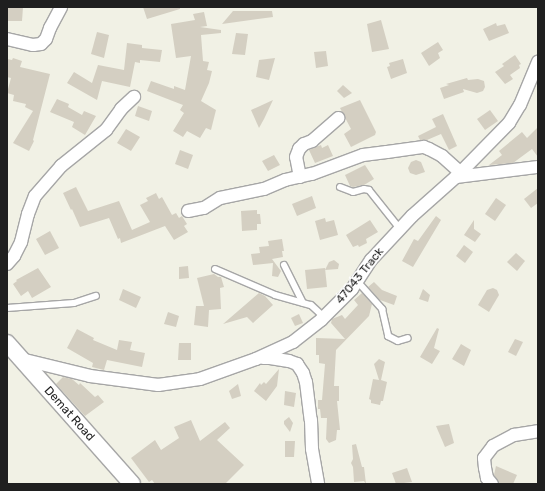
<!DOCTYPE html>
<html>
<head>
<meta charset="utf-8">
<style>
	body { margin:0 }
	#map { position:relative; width:545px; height:491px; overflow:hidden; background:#f1f1e5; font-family:Rubik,sans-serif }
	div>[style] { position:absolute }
	.building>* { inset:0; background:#d4cfc2 }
	.roads { filter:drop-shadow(1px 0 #a6a6a6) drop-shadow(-1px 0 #a6a6a6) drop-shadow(0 1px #a6a6a6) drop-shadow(0 -1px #a6a6a6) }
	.service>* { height:6px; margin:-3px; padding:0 3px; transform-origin:3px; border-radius:3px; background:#fff }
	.minor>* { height:12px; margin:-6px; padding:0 6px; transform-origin:6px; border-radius:6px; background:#fff }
	.tertiary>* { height:16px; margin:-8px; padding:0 8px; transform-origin:8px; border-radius:8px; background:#fff }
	span { translate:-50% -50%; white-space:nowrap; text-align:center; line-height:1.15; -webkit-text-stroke:3.5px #fff; paint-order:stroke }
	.street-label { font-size:12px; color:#1f1f1f }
	.frame { position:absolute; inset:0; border:8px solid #1f1f1f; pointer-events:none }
</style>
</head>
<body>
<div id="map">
	<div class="building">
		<i style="clip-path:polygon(7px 7px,23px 7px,22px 21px,7px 21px)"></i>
		<i style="clip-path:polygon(143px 7px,180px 7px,180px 9px,147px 19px)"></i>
		<i style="clip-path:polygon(233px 11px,272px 11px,273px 17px,222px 24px)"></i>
		<i style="clip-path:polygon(204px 12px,207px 26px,200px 27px,221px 30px,221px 33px,201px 35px,203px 61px,209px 62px,207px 70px,212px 71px,209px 83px,201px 101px,216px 110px,211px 130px,206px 128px,200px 138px,187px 131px,183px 137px,173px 131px,184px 113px,180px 110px,183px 105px,147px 91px,151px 81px,174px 89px,174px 86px,185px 90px,191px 56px,176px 58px,171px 24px,195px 20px,193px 14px)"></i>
		<i style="clip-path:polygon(381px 20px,389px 49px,372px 52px,367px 24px)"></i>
		<i style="clip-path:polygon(496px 23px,497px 26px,505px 24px,509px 33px,489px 41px,483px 29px)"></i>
		<i style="clip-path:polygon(97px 32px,109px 35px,104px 58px,91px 54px)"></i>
		<i style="clip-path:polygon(236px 33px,248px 34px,245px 55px,232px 54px)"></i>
		<i style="clip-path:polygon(438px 42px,443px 50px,438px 53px,440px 58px,429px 66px,421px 53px)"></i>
		<i style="clip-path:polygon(127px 43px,142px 45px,142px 48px,162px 50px,160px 62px,140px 60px,140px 63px,135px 62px,130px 87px,102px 81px,97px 100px,67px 83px,74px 72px,92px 83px,98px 65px,124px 70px)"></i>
		<i style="clip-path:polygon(326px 51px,328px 66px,316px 68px,314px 52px)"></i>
		<i style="clip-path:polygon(515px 55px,521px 64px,519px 65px,520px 68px,510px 75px,513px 79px,505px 84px,495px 72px,504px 66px,502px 64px)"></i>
		<i style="clip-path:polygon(13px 58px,22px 61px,20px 67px,50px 74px,33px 140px,34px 141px,29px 151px,13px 143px,33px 111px,25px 107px,26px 104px,13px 101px,14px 95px,7px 93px,11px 78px,7px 77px,7px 59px,12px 60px)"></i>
		<i style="clip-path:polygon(275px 58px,269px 80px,256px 77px,259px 60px)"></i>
		<i style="clip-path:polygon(403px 59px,407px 73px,391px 79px,387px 67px,390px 66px,389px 63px)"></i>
		<i style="clip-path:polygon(467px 78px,468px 80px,478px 79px,484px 81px,485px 87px,483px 91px,477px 93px,463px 89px,464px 92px,444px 99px,440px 88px,449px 85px,446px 84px)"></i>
		<i style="clip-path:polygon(343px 85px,352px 93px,344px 98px,337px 91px)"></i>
		<i style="clip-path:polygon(57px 99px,69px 104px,68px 107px,82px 115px,84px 111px,96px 116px,85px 135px,72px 127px,74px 122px,50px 112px)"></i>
		<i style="clip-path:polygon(273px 100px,264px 119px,259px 128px,251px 110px)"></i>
		<i style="clip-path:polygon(360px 100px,376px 132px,375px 135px,351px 147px,344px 134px,351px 129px,340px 108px)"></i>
		<i style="clip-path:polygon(138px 106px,152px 111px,149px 121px,135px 116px)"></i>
		<i style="clip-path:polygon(490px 110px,498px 121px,485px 130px,477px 119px)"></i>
		<i style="clip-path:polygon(443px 114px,457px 146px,449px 150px,441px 134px,427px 140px,420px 140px,418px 136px,436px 127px,432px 119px)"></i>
		<i style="clip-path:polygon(538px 127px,538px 157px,532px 149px,513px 163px,489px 165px,502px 155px,499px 151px,522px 132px,527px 138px)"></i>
		<i style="clip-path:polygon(126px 129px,140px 137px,131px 151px,117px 143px)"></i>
		<i style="clip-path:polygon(321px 145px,322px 148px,328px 145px,333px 156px,315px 163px,309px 150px)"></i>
		<i style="clip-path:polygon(180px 150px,193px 155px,188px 169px,175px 164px)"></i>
		<i style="clip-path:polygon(274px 155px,280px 165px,268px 171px,262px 161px)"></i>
		<i style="clip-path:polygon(416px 160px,421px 162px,425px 172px,416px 175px,410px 173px,408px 168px,411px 162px)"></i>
		<i style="clip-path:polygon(365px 165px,374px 179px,364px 185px,353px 187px,350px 186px,345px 175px)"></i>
		<i style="clip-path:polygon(76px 187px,88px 211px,119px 201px,132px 230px,150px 222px,140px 205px,148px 201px,146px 198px,156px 193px,159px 199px,162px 197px,172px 215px,176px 213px,179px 218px,182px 216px,187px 224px,184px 226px,188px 232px,174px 240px,165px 226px,121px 243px,120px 238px,118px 239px,109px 218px,80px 227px,72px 209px,71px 210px,63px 193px)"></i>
		<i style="clip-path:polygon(538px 188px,538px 203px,531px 208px,524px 199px)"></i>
		<i style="clip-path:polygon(312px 196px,316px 208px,297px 216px,292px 204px)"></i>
		<i style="clip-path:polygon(496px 198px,506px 205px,495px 221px,485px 214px)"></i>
		<i style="clip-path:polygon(257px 210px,257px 214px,260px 214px,261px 224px,257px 224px,257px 230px,242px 231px,241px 211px)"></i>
		<i style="clip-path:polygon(436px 216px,441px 220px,413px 267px,402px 261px,414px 239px,418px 241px)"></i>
		<i style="clip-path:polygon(325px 218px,326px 222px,334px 220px,338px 235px,320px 240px,315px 221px)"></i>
		<i style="clip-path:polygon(370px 220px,378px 232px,366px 239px,367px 243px,359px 247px,358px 245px,353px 247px,346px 235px)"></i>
		<i style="clip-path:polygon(474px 220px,474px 229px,481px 234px,475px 242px,464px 235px)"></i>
		<i style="clip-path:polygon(50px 231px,59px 248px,45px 255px,36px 239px)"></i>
		<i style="clip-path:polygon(282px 239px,284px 251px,282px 251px,283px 257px,272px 259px,281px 271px,278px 277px,272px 276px,273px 263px,253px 265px,251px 254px,260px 253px,259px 247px,269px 246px,268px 241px)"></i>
		<i style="clip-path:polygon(464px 245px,473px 252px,465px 263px,456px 256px)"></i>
		<i style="clip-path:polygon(516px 253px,525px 261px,517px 271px,507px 262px)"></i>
		<i style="clip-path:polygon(334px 260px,339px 264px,338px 269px,325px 270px,329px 262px)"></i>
		<i style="clip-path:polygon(188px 266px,189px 278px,179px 279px,179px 267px)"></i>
		<i style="clip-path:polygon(38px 268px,51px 287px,32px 298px,28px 291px,21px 296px,13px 284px,17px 281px,16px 280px)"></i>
		<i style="clip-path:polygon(325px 268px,327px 287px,307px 289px,305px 270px)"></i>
		<i style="clip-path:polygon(214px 274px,218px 277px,221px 277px,224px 287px,220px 288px,221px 309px,209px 310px,208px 327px,194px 325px,196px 306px,204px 306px,197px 278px)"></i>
		<i style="clip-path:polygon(374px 282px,382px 290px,397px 296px,394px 305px,380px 300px,368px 287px)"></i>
		<i style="clip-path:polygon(493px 288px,497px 290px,499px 295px,489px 312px,478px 305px,487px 290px)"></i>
		<i style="clip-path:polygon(123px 289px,141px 297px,136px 308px,119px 300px)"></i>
		<i style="clip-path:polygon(423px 289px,430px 295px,428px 302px,419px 299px)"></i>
		<i style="clip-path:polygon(259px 293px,265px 296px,273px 305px,253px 323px,247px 317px,223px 324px)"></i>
		<i style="clip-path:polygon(362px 293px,372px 304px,369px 316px,336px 350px,334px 386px,339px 386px,339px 401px,337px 401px,340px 430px,337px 430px,336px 440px,329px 443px,326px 439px,327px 418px,321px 418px,320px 409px,318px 409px,318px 400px,322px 400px,325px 364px,319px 363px,319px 355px,316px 355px,316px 338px,345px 339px,331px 323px,332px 319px,342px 315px,345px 319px,358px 305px,354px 300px)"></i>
		<i style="clip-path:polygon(168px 312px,179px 316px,176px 327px,164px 324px)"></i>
		<i style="clip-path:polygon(299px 314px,303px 323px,295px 326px,291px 318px)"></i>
		<i style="clip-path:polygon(437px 328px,439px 329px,434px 348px,440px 351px,432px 364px,420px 357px)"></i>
		<i style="clip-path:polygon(77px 329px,94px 338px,93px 340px,117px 350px,119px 340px,132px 342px,130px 350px,145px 353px,142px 367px,107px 360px,104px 370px,92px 367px,93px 363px,67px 348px)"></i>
		<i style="clip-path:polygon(515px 339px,523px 342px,516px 356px,508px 352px)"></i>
		<i style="clip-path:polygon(179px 343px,191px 343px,191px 360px,178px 360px)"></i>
		<i style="clip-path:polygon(461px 344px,471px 350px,464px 366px,452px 359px)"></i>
		<i style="clip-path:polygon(379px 359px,385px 362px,381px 380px,387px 382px,383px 401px,381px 401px,380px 405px,371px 403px,371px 400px,369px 399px,373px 379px,379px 380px,374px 364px)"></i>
		<i style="clip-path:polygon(279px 369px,277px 386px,266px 401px,254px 391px,260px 383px,261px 385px,264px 382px,266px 384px)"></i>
		<i style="clip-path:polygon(63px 377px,72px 379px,79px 385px,80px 383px,95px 397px,98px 395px,104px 402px,85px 416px,56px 384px)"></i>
		<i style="clip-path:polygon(238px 384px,241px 396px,232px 399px,229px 391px)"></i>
		<i style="clip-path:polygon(285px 391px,296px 393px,294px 407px,284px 405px)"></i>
		<i style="clip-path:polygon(289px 417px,293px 423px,290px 432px,284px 424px,284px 421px)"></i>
		<i style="clip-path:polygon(191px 420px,200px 441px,225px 422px,230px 428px,217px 440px,244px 465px,225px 484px,155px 484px,152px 480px,149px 482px,131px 458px,155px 440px,161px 450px,179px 438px,174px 427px)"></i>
		<i style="clip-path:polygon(449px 424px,454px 443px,445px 447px,436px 426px)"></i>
		<i style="clip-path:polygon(285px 441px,295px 441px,294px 457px,285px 457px)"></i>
		<i style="clip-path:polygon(356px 444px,362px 467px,364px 467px,366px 484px,364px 481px,354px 482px,353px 467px,351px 463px,353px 459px,352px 445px)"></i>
		<i style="clip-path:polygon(496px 466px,517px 475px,513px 484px,499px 484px,494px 475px)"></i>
		<i style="clip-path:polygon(407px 468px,412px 482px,396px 484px,392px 473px)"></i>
	</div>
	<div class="roads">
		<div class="service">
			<i style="left:340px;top:187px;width:14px;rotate:21deg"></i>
			<i style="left:353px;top:192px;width:11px;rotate:-15deg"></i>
			<i style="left:364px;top:189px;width:5px;rotate:11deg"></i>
			<i style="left:369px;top:190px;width:50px;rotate:51.5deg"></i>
			<i style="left:284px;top:265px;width:42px;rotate:63.4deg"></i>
			<i style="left:215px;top:269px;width:65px;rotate:23.4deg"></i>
			<i style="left:275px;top:295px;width:37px;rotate:16deg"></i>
			<i style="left:311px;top:305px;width:18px;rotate:43deg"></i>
			<i style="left:357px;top:281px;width:38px;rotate:48deg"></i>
			<i style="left:382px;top:309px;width:28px;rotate:77deg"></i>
			<i style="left:388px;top:336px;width:11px;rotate:27deg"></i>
			<i style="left:398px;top:341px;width:10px;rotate:-17deg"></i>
			<i style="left:7px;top:308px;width:67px;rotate:-4.3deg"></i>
			<i style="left:74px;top:303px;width:23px;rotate:-18deg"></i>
		</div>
		<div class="minor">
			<i style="left:7px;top:39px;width:27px;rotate:13deg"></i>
			<i style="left:33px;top:45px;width:8px;rotate:-7deg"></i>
			<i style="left:41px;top:44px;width:7px;rotate:-45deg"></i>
			<i style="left:46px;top:39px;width:12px;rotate:-70deg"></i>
			<i style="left:50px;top:28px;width:24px;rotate:-62deg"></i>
			<i style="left:300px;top:177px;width:20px;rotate:-101deg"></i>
			<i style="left:296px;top:157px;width:9px;rotate:-69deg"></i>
			<i style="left:299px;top:149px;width:7px;rotate:-45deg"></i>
			<i style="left:304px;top:144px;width:9px;rotate:-21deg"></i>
			<i style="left:312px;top:141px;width:35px;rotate:-41deg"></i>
			<i style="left:456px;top:177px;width:83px;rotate:-7deg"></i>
			<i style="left:188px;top:211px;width:16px;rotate:-11deg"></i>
			<i style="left:204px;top:208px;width:19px;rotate:-32deg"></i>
			<i style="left:220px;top:198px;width:45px;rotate:-11.6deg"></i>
			<i style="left:264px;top:189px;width:23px;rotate:-23deg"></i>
			<i style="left:285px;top:180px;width:28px;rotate:-13deg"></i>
			<i style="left:312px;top:174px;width:54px;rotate:-20.4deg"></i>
			<i style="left:363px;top:155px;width:24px;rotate:-7deg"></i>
			<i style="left:387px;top:152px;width:37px;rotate:-8deg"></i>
			<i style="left:424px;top:147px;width:5px;rotate:22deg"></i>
			<i style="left:429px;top:149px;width:15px;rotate:28deg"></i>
			<i style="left:442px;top:156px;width:24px;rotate:42deg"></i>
			<i style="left:7px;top:264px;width:11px;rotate:-49deg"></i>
			<i style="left:14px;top:256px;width:16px;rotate:-63deg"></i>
			<i style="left:21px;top:242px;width:29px;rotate:-76deg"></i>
			<i style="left:28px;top:214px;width:19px;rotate:-69deg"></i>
			<i style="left:35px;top:196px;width:40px;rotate:-49deg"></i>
			<i style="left:61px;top:166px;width:58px;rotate:-38.7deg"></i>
			<i style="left:106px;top:130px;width:26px;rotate:-54deg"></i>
			<i style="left:121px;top:109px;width:18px;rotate:-43deg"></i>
			<i style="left:263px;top:358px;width:7px"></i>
			<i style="left:270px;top:358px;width:19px;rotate:9deg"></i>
			<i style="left:289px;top:361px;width:9px;rotate:21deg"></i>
			<i style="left:297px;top:364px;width:11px;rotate:56deg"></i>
			<i style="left:303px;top:373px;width:9px;rotate:72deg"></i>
			<i style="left:306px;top:382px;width:38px;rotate:83deg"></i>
			<i style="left:311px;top:420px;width:29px;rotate:88deg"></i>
			<i style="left:312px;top:449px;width:36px;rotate:80deg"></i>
			<i style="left:21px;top:359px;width:71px;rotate:13.8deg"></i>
			<i style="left:90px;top:376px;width:69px;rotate:7.5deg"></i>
			<i style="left:158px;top:385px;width:42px;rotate:-8.1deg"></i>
			<i style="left:200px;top:379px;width:59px;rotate:-19.7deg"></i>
			<i style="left:256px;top:359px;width:41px;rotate:-24.7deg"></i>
			<i style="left:293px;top:342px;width:36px;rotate:-38deg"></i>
			<i style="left:321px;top:320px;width:44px;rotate:-45deg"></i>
			<i style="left:352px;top:289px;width:35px;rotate:-57deg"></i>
			<i style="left:371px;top:260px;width:60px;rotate:-47deg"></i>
			<i style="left:412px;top:216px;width:59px;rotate:-41.6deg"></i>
			<i style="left:456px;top:177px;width:76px;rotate:-45.5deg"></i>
			<i style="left:509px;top:123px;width:21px;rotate:-59deg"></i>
			<i style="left:520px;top:105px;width:47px;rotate:-67.3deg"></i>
			<i style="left:492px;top:484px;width:8px;rotate:-130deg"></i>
			<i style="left:487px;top:478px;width:10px;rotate:-101deg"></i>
			<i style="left:485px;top:468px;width:10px;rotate:-96deg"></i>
			<i style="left:484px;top:458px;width:15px;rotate:-53deg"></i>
			<i style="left:493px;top:446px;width:24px;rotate:-28deg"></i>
			<i style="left:514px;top:435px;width:24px;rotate:-9deg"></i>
		</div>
		<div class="tertiary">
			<i style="left:7px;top:343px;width:188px;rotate:48.4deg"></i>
		</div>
	</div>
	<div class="street-label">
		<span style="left:360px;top:276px;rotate:-51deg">47043 Track</span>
		<span style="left:69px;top:414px;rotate:48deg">Demat Road</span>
	</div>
	<div class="frame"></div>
</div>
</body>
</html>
